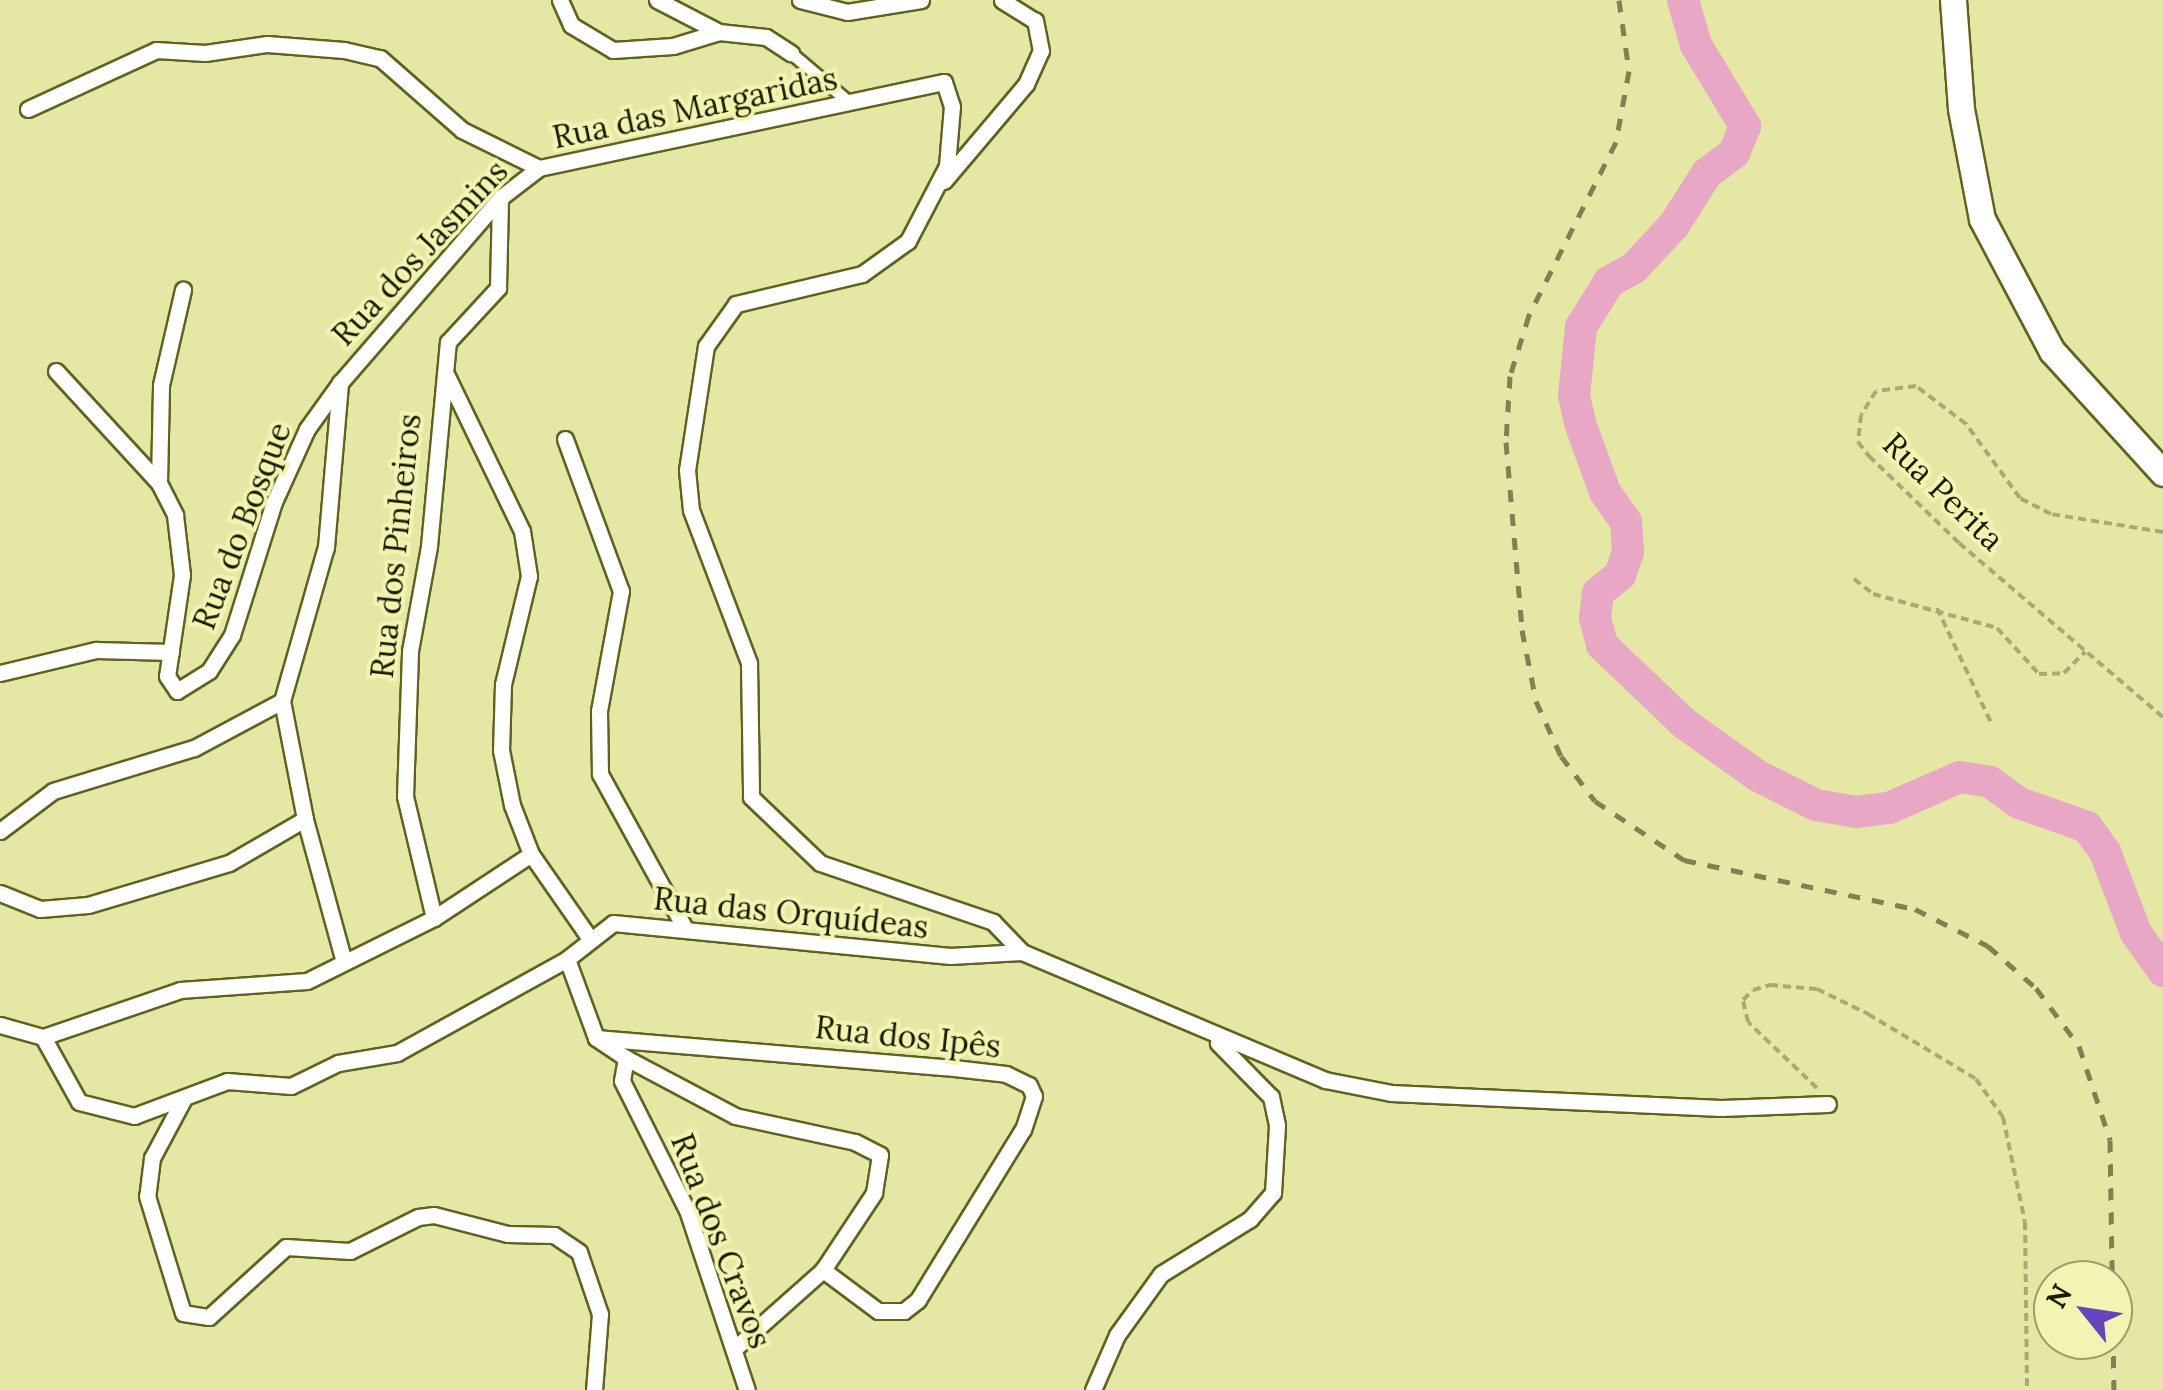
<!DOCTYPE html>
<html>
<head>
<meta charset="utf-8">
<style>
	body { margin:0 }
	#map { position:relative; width:2163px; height:1390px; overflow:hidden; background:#e4e8a4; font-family:Lora,serif }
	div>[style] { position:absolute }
	.river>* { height:32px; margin:-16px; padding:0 16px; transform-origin:16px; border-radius:16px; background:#e8a7c4 }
	.path>* { height:4px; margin-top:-2px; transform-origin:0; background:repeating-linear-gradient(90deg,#a7aa73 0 8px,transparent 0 13px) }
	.roads { filter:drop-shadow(2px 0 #606220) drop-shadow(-2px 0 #606220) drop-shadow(0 2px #606220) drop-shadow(0 -2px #606220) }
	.pedestrian>* { height:11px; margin:-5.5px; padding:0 5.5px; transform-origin:5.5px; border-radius:5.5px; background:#fff }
	.minor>* { height:15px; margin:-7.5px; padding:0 7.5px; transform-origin:7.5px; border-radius:7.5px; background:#fff }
	.primary>* { height:25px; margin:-12.5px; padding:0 12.5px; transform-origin:12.5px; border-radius:12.5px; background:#fff }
	.rail>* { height:5px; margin-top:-2.5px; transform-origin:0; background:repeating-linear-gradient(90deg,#7f8153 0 12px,transparent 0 24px) }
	span { translate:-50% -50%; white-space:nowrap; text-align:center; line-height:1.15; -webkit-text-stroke:8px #f1f5b1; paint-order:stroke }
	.street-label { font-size:32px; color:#1a1a01 }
	.north { position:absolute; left:2033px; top:1260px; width:100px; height:100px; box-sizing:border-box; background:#f1f5b1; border:2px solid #9b9d6b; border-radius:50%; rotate:300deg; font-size:28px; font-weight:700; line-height:40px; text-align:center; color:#1a1a01 }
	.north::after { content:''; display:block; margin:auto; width:35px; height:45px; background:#6544bd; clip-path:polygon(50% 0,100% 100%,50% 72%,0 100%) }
</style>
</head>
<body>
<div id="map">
	<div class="river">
		<i style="left:1683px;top:0;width:47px;rotate:73.9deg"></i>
		<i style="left:1696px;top:45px;width:95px;rotate:58.8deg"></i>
		<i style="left:1745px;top:126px;width:29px;rotate:112deg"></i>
		<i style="left:1734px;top:153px;width:34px;rotate:143deg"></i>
		<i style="left:1707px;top:173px;width:62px;rotate:122.4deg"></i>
		<i style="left:1674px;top:225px;width:59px;rotate:132.9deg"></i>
		<i style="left:1634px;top:268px;width:29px;rotate:151deg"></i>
		<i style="left:1609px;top:282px;width:53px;rotate:121.9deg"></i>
		<i style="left:1581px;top:327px;width:69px;rotate:95.8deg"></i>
		<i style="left:1574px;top:396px;width:28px;rotate:77deg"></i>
		<i style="left:1580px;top:423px;width:73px;rotate:70.1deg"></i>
		<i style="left:1605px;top:492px;width:37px;rotate:55deg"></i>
		<i style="left:1626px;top:522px;width:30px;rotate:86deg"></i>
		<i style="left:1628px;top:552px;width:24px;rotate:109deg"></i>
		<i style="left:1620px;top:575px;width:28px;rotate:141deg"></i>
		<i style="left:1598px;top:593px;width:25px;rotate:97deg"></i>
		<i style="left:1595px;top:618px;width:28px;rotate:75deg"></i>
		<i style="left:1602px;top:645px;width:115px;rotate:43.6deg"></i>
		<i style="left:1685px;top:724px;width:90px;rotate:35.5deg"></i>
		<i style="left:1758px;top:776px;width:65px;rotate:26.6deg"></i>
		<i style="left:1816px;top:805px;width:41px;rotate:9.9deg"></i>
		<i style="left:1856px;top:812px;width:33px;rotate:-7deg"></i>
		<i style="left:1889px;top:808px;width:77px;rotate:-23.6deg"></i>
		<i style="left:1960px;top:777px;width:30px;rotate:9deg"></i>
		<i style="left:1990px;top:782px;width:36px;rotate:36deg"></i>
		<i style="left:2019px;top:803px;width:72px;rotate:19.4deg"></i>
		<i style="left:2087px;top:827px;width:31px;rotate:54deg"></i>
		<i style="left:2105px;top:852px;width:87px;rotate:69.1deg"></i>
		<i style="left:2136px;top:933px;width:47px;rotate:54.6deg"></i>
	</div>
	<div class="path">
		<i style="left:2163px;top:532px;width:113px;rotate:-170.9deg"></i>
		<i style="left:2051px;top:514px;width:35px;rotate:-153deg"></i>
		<i style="left:2020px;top:498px;width:92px;rotate:-126.1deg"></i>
		<i style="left:1966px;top:424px;width:63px;rotate:-142.8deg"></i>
		<i style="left:1916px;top:386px;width:40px;rotate:172.9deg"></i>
		<i style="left:1876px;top:391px;width:28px;rotate:122deg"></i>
		<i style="left:1861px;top:415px;width:27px;rotate:96deg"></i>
		<i style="left:1858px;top:442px;width:18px;rotate:52deg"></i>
		<i style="left:1869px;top:456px;width:125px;rotate:44deg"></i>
		<i style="left:1959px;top:543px;width:268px;rotate:40.5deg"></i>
		<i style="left:1854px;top:579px;width:24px;rotate:38deg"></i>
		<i style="left:1873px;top:594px;width:129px;rotate:15.3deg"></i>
		<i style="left:1997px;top:628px;width:62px;rotate:47.6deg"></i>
		<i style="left:2039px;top:674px;width:25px;rotate:-2deg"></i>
		<i style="left:2064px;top:673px;width:30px;rotate:-45deg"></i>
		<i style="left:1937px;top:608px;width:129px;rotate:64.8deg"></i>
		<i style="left:1817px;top:1088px;width:95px;rotate:-136.3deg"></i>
		<i style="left:1748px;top:1022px;width:23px;rotate:-103deg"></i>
		<i style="left:1743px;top:1000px;width:14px;rotate:-45deg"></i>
		<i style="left:1753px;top:990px;width:18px;rotate:-16deg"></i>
		<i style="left:1770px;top:985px;width:47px;rotate:4.9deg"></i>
		<i style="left:1817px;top:989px;width:57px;rotate:26.1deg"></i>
		<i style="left:1868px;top:1014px;width:126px;rotate:31deg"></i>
		<i style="left:1976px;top:1079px;width:47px;rotate:54.6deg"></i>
		<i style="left:2003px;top:1117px;width:107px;rotate:78.2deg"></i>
		<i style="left:2025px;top:1222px;width:168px;rotate:89.3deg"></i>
	</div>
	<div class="roads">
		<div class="pedestrian">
			<i style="left:791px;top:53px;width:76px;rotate:40.2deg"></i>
		</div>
		<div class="minor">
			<i style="left:560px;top:0;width:27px;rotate:66deg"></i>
			<i style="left:571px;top:25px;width:49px;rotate:30.8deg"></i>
			<i style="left:613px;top:50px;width:60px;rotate:-3.8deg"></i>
			<i style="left:673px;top:46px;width:48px;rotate:-16.9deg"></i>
			<i style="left:657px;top:0;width:70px;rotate:27.3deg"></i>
			<i style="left:719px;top:32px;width:47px;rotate:6.1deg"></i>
			<i style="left:766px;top:37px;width:30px;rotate:33deg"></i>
			<i style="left:800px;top:0;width:49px;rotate:14.3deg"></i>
			<i style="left:847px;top:12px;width:75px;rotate:-9.2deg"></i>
			<i style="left:28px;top:109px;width:141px;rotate:-24.7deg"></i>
			<i style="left:156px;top:50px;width:49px;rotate:3.5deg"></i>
			<i style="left:205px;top:53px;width:63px;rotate:-8.3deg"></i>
			<i style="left:267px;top:44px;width:77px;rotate:4.5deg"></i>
			<i style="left:344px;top:50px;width:37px;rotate:13deg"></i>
			<i style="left:380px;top:58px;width:109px;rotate:41.3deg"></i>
			<i style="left:462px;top:130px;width:86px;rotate:26.3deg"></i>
			<i style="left:539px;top:168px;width:414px;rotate:-12deg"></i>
			<i style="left:944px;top:82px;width:25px;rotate:72deg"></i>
			<i style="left:952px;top:106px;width:60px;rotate:94.8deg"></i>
			<i style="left:947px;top:166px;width:85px;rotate:117.5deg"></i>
			<i style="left:908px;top:241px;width:57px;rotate:144.3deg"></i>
			<i style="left:862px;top:274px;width:130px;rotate:166.6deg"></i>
			<i style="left:736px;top:304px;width:52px;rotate:125.5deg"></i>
			<i style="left:706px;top:346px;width:125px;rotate:98.7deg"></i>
			<i style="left:687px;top:470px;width:40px;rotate:84.3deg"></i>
			<i style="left:691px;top:510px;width:164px;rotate:69.2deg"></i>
			<i style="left:749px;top:663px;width:134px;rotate:89.1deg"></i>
			<i style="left:751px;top:797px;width:95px;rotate:43.7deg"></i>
			<i style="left:820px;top:863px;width:183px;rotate:18.8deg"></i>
			<i style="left:993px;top:922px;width:42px;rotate:46deg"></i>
			<i style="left:1022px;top:952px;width:329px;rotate:22.9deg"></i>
			<i style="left:1325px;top:1080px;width:67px;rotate:11.1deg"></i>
			<i style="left:1391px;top:1093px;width:330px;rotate:2.6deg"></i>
			<i style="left:1721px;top:1108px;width:107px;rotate:-2.1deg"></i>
			<i style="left:944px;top:181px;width:127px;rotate:-49.8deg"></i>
			<i style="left:1026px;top:84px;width:36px;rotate:-66deg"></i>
			<i style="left:1041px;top:51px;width:31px;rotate:-101deg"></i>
			<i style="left:1035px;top:21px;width:39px;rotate:-148deg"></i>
			<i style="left:56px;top:371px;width:152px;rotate:47.4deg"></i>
			<i style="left:159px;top:483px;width:36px;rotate:63deg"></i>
			<i style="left:175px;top:515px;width:60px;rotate:83.3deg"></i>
			<i style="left:182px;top:575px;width:102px;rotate:98.4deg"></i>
			<i style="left:167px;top:676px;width:18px;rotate:56deg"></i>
			<i style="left:177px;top:691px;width:38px;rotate:-32deg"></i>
			<i style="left:209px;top:671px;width:43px;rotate:-57.4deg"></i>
			<i style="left:232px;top:635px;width:139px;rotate:-72.5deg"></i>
			<i style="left:274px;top:502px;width:80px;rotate:-65.7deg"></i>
			<i style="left:307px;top:429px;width:57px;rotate:-54.3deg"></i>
			<i style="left:447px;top:376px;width:172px;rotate:64.2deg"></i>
			<i style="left:522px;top:531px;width:46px;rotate:81.2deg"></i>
			<i style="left:529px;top:576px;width:111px;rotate:103.5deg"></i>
			<i style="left:503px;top:684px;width:66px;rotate:91.7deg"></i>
			<i style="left:501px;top:750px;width:56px;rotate:78.7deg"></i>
			<i style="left:512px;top:805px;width:53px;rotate:68.8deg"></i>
			<i style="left:531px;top:854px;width:103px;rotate:55.2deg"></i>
			<i style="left:565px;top:439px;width:162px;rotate:69.8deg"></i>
			<i style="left:621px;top:591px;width:122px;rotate:100.4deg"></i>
			<i style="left:599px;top:711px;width:63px;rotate:89.1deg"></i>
			<i style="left:600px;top:774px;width:175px;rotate:61.2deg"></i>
			<i style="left:159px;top:483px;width:98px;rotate:-88.8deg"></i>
			<i style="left:161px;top:385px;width:98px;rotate:-77deg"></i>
			<i style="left:0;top:673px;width:99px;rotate:-13.5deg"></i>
			<i style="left:96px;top:650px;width:75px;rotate:1.5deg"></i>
			<i style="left:0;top:831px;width:66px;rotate:-37deg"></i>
			<i style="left:53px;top:791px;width:147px;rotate:-17deg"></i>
			<i style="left:194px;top:748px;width:100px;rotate:-28.1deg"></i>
			<i style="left:0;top:893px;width:43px;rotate:21.8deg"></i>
			<i style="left:40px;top:909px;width:48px;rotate:-4.8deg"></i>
			<i style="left:88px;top:905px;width:147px;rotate:-16.6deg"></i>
			<i style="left:229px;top:863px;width:88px;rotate:-30.1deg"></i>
			<i style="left:434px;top:918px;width:125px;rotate:-103.4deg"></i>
			<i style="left:405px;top:796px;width:145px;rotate:-88deg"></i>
			<i style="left:410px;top:651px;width:107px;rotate:-79.7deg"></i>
			<i style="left:429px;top:546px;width:205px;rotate:-84.7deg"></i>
			<i style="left:448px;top:342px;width:74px;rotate:-47.2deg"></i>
			<i style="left:498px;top:288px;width:89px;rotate:-88.7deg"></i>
			<i style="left:567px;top:959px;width:84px;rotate:69.8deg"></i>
			<i style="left:596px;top:1038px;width:36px;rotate:34deg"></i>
			<i style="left:626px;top:1058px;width:123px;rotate:28deg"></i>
			<i style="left:735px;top:1116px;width:123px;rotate:12.2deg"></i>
			<i style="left:855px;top:1142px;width:28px;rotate:27deg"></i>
			<i style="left:880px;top:1155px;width:38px;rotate:99deg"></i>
			<i style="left:874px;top:1193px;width:92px;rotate:123.5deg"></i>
			<i style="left:823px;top:1270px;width:118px;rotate:138.4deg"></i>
			<i style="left:344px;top:962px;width:148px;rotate:-105.3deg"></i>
			<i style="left:305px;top:819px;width:120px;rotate:-101deg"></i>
			<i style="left:282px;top:701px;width:160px;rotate:-74.1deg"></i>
			<i style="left:326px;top:547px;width:165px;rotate:-85.1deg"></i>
			<i style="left:340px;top:383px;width:245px;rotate:-49.1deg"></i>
			<i style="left:500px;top:198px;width:49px;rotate:-37.6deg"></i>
			<i style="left:0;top:1025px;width:45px;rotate:15.6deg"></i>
			<i style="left:43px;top:1037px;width:74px;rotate:61deg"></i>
			<i style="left:79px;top:1102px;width:57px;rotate:14.3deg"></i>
			<i style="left:134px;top:1116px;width:99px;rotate:-20.6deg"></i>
			<i style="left:227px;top:1081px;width:64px;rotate:4.5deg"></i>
			<i style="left:291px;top:1086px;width:52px;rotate:-26.1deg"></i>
			<i style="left:338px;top:1063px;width:60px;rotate:-9.6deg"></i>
			<i style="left:397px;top:1053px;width:194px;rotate:-28.9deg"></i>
			<i style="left:567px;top:959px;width:58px;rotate:-38deg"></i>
			<i style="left:613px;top:923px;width:339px;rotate:5.6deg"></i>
			<i style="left:950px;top:956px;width:72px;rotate:-3.2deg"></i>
			<i style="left:43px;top:1037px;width:145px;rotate:-18.9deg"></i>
			<i style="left:180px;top:990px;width:127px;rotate:-4.1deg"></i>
			<i style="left:307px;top:981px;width:142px;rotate:-26.4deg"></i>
			<i style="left:434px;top:918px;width:116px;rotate:-33.4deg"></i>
			<i style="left:596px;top:1038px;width:350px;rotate:4.8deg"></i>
			<i style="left:945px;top:1067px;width:61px;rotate:6.5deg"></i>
			<i style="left:1006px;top:1074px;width:25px;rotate:26deg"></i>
			<i style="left:1029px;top:1085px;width:12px;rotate:66deg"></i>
			<i style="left:1034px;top:1096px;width:35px;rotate:108deg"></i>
			<i style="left:1023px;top:1129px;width:201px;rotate:121.6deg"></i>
			<i style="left:918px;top:1300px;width:18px;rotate:142deg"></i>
			<i style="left:904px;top:1311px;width:26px;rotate:180deg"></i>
			<i style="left:878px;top:1311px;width:69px;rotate:-143.3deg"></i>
			<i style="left:626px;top:1058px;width:23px;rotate:100deg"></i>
			<i style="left:622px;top:1081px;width:144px;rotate:63.3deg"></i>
			<i style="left:687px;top:1210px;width:190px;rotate:71.6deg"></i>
			<i style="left:183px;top:1100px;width:66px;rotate:118.1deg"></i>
			<i style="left:152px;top:1158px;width:38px;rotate:97deg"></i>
			<i style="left:147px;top:1196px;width:122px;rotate:72.9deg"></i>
			<i style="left:183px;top:1313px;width:26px;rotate:9deg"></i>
			<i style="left:209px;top:1317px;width:104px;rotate:-42.3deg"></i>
			<i style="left:286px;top:1247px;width:64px;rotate:3.6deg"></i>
			<i style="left:350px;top:1251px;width:76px;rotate:-26.6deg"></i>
			<i style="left:418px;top:1217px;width:16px;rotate:-7deg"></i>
			<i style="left:434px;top:1215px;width:76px;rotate:14.4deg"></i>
			<i style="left:508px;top:1234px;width:46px;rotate:1.2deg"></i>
			<i style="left:554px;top:1235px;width:30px;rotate:34deg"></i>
			<i style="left:579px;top:1252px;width:65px;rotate:71.3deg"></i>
			<i style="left:600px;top:1314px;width:76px;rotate:94.5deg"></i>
			<i style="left:1093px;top:1390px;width:60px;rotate:-66.4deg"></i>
			<i style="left:1117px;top:1335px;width:75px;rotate:-54.2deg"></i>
			<i style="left:1161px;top:1274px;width:105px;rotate:-31.7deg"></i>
			<i style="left:1250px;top:1219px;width:35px;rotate:-49deg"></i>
			<i style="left:1273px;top:1193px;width:68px;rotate:-86.6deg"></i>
			<i style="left:1277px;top:1125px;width:29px;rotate:-102deg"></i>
			<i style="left:1271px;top:1097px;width:76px;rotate:-134.5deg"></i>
		</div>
		<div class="primary">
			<i style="left:1953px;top:0;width:109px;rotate:85.8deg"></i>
			<i style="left:1961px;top:109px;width:112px;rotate:79.2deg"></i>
			<i style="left:1982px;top:219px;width:149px;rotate:62.1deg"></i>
			<i style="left:2052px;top:351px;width:165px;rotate:47.7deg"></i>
		</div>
	</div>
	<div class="rail">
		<i style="left:1619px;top:0;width:72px;rotate:82deg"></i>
		<i style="left:1629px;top:71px;width:72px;rotate:100.4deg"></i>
		<i style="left:1616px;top:142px;width:194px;rotate:116.7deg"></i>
		<i style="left:1529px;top:315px;width:64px;rotate:107.3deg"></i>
		<i style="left:1510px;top:376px;width:66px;rotate:93.5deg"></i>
		<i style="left:1506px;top:442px;width:189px;rotate:85.1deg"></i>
		<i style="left:1522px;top:630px;width:72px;rotate:78.8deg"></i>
		<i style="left:1536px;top:701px;width:60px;rotate:65.6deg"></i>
		<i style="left:1561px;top:756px;width:56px;rotate:52.9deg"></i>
		<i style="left:1595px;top:801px;width:107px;rotate:33.5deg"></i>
		<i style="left:1684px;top:860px;width:236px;rotate:12deg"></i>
		<i style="left:1915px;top:909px;width:82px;rotate:26.9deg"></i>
		<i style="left:1988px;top:946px;width:64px;rotate:41.2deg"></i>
		<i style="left:2036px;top:988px;width:72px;rotate:53.4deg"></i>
		<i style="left:2079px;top:1046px;width:99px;rotate:71.7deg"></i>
		<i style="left:2110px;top:1140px;width:250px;rotate:89.1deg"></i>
	</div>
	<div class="street-label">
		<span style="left:695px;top:108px;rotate:-12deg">Rua das Margaridas</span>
		<span style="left:420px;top:253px;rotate:-47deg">Rua dos Jasmins</span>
		<span style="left:1943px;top:492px;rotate:44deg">Rua Perita</span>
		<span style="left:242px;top:526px;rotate:-69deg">Rua do Bosque</span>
		<span style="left:396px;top:546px;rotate:-84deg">Rua dos Pinheiros</span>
		<span style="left:791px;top:913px;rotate:6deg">Rua das Orquídeas</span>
		<span style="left:908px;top:1037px;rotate:6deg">Rua dos Ipês</span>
		<span style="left:721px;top:1241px;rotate:69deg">Rua dos Cravos</span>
	</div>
	<div class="north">N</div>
</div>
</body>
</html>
